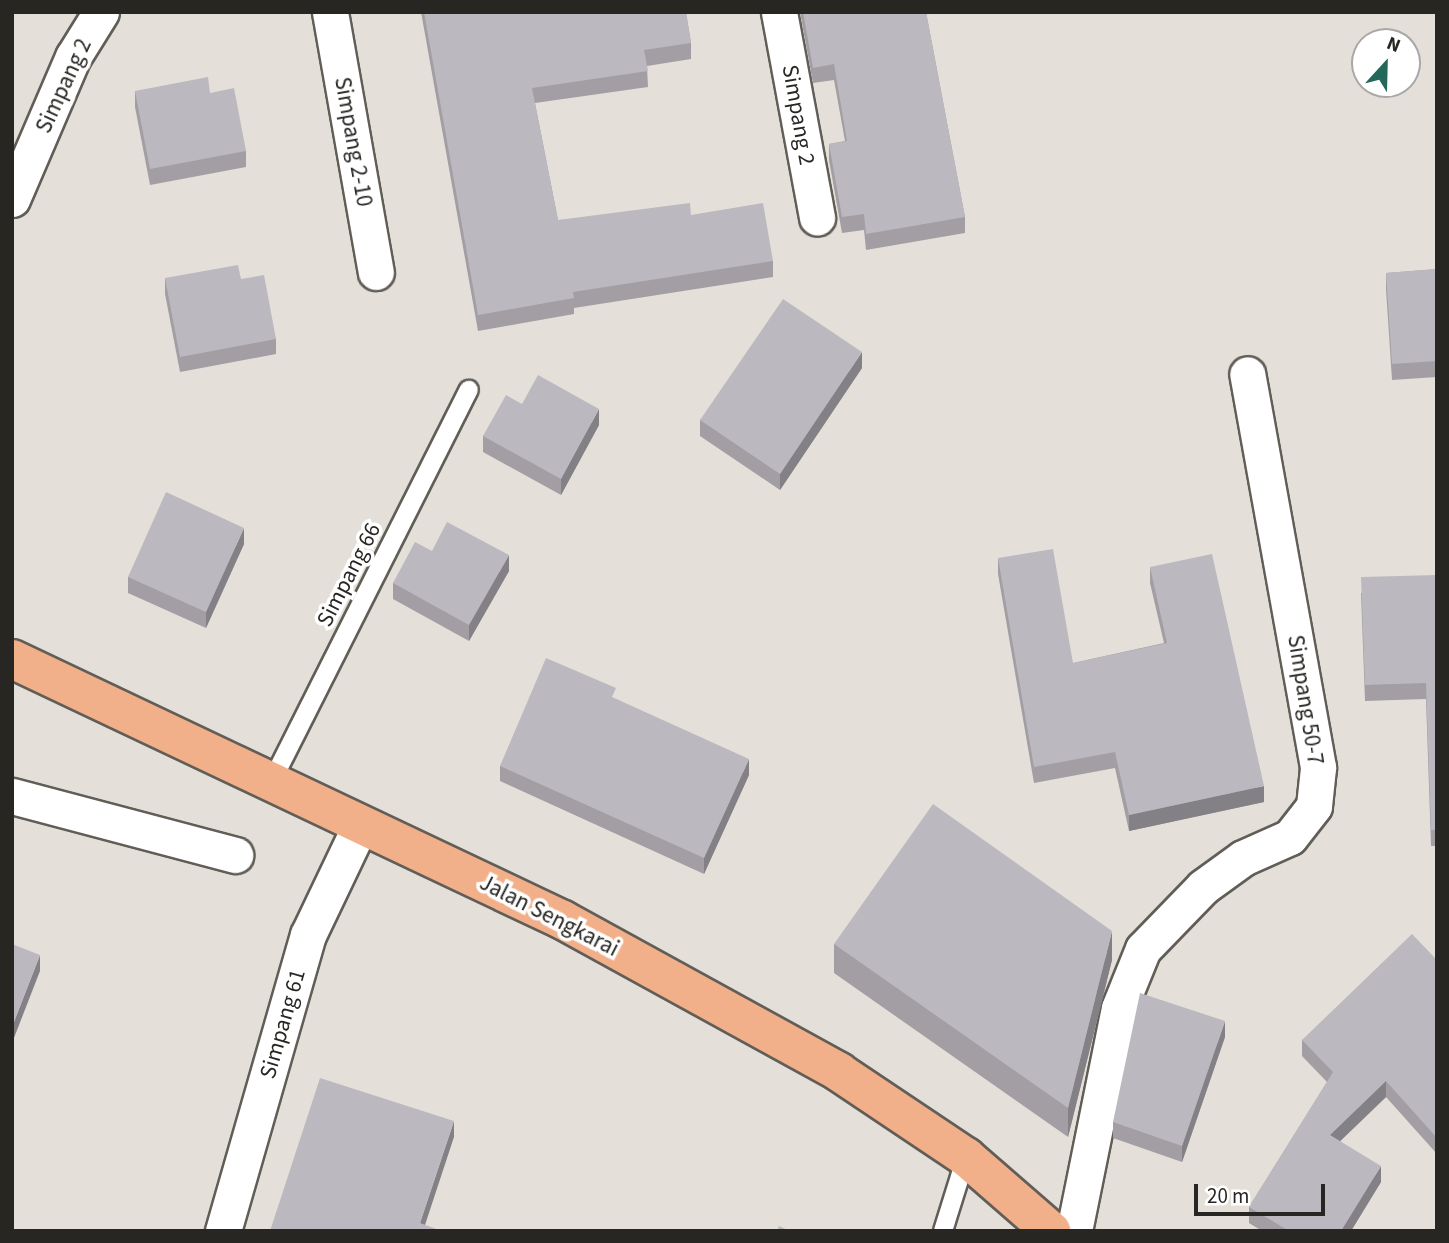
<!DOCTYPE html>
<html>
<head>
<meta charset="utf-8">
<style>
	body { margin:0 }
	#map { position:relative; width:1449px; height:1243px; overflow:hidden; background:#e4e0d9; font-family:"Source Sans 3",sans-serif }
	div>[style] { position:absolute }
	.roads { filter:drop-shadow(2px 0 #615d57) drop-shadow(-2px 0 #615d57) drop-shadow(0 2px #615d57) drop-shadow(0 -2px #615d57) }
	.service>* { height:18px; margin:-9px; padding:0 9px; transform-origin:9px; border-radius:9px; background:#fff }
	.minor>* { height:35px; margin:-17.5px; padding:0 17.5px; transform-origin:17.5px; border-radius:17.5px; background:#fff }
	.primary>* { height:38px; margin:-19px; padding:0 19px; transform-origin:19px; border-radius:19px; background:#f1af8a }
	.wall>* { inset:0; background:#a29ea4 }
	.shaded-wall>* { inset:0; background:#848186 }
	.building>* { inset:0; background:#bcb8bf }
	span { translate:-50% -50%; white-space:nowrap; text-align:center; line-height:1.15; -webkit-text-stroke:7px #fff; paint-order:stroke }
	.street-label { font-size:23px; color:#272623 }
	.frame { position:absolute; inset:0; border:14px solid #272623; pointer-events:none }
	.north { position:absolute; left:1351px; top:28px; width:70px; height:70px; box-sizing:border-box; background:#fff; border:2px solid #a9a8a7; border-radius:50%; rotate:22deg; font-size:19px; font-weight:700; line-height:28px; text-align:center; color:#272623 }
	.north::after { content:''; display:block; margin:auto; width:24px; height:32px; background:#24685a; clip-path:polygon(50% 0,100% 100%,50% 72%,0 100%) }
	.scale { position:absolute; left:1194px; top:1184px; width:131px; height:32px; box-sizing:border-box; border:4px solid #272623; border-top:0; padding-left:9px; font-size:21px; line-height:24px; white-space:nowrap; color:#272623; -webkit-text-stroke:5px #fff; paint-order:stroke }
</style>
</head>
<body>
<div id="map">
	<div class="roads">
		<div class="service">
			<i style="left:272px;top:781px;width:438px;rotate:-63.3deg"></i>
			<i style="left:943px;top:1231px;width:77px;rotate:-72.7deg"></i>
		</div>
		<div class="minor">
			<i style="left:330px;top:12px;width:264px;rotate:80deg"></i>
			<i style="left:779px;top:12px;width:209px;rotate:79.5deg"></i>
			<i style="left:12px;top:199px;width:155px;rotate:-66.8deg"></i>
			<i style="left:73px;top:57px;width:53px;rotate:-58.1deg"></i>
			<i style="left:12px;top:796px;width:231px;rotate:14.8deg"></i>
			<i style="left:223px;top:1231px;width:308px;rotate:-74deg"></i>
			<i style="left:308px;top:935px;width:123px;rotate:-64.5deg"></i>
			<i style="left:1074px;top:1231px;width:227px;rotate:-78.6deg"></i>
			<i style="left:1119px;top:1008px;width:64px;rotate:-67.9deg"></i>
			<i style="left:1143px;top:949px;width:86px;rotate:-45.9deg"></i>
			<i style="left:1203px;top:887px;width:49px;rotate:-35.9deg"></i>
			<i style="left:1243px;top:858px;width:51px;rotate:-24.1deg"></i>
			<i style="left:1290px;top:837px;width:39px;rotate:-52deg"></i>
			<i style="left:1314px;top:806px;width:39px;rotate:-84deg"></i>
			<i style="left:1318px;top:767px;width:399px;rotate:-100.2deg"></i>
		</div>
		<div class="primary">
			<i style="left:12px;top:659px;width:610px;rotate:25.35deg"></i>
			<i style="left:563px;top:920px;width:315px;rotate:28.8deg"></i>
			<i style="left:839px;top:1072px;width:153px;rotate:33.8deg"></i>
			<i style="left:966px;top:1157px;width:113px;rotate:41deg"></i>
		</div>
	</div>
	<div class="wall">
		<i style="clip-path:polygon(421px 12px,686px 12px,691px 43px,691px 59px,647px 66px,648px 87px,535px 103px,558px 220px,691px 215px,773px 261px,773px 277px,574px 308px,574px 314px,478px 331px)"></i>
		<i style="clip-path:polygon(800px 12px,926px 12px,965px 217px,965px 233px,866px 250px,864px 230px,842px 233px,829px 160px,829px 144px,845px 141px,834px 80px,813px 83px)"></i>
		<i style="clip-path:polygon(135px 91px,210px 93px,246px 151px,246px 167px,150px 185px,135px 107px)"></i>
		<i style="clip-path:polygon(1437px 269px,1437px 377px,1392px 380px,1386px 289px,1386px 273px)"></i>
		<i style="clip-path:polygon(165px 278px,241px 279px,276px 339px,276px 354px,180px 372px,165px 294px)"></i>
		<i style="clip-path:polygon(862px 368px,780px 490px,700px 436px,700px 420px)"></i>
		<i style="clip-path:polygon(522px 404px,599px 425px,561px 495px,483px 452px,483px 436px)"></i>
		<i style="clip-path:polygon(244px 544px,206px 628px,128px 593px,128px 577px)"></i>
		<i style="clip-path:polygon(998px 558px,1073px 663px,1164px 643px,1150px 583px,1150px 567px,1264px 802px,1129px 831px,1115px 768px,1034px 783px,998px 574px)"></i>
		<i style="clip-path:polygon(509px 571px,469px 641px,393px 599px,393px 583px)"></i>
		<i style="clip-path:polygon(1437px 575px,1437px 846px,1431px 846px,1426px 699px,1365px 701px,1361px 593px)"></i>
		<i style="clip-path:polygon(616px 699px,749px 775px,704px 874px,500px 781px,500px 766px)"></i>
		<i style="clip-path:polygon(834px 944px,1112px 960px,1068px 1137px,834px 973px)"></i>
		<i style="clip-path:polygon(1437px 960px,1437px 1154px,1386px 1097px,1340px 1141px,1381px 1182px,1351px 1231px,1262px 1231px,1249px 1223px,1249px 1207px,1327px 1082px,1302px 1056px,1302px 1040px)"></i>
		<i style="clip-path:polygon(1225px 1037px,1182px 1162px,1113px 1138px,1113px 1122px)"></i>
	</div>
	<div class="shaded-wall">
		<i style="clip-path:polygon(862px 352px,862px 368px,780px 490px,780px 474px)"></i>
		<i style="clip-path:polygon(599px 409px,599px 425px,561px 495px,561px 479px)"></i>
		<i style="clip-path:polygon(244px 528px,244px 544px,206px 628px,206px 612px)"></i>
		<i style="clip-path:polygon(509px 555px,509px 571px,469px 641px,469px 625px)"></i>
		<i style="clip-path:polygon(749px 759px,749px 775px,704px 874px,704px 858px)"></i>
		<i style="clip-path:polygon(1264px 786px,1264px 802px,1129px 831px,1129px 815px)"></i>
		<i style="clip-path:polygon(1112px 931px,1112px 960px,1068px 1137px,1068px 1108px)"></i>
		<i style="clip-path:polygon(40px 955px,40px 971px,12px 1043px,12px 1027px)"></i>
		<i style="clip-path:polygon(1225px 1021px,1225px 1037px,1182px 1162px,1182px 1146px)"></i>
		<i style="clip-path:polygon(1386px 1081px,1386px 1097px,1330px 1151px,1330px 1135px)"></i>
		<i style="clip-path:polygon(454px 1121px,454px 1137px,423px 1231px,420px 1223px)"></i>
		<i style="clip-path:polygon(1381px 1166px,1381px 1182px,1351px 1231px,1341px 1231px)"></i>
	</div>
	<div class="building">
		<i style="clip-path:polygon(424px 12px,686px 12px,691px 43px,644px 50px,648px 71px,532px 88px,558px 220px,690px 203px,691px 215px,763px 203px,773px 261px,573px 292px,574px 298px,478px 315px)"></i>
		<i style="clip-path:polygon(803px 12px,926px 12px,965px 217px,866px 234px,864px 214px,842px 217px,829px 144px,847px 141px,834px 64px,813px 68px)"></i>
		<i style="clip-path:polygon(208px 77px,210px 93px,234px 88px,246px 151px,150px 169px,135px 91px)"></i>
		<i style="clip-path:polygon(238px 265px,241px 279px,264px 275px,276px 339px,180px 357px,165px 278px)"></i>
		<i style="clip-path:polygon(1437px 269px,1437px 361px,1392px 364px,1386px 273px)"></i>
		<i style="clip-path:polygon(783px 299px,862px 352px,780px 474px,700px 420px)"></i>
		<i style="clip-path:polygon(538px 375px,599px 409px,561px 479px,483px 436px,506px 395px,522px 404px)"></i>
		<i style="clip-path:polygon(166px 492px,244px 528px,206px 612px,128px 577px)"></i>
		<i style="clip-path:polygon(447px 522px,509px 555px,469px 625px,393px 583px,415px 542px,432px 551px)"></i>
		<i style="clip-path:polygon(1053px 549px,1073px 663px,1167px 643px,1150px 567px,1212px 554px,1264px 786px,1129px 815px,1115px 752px,1034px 767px,998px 558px)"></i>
		<i style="clip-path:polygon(1437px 575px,1437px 830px,1431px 830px,1426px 683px,1365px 685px,1361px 577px)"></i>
		<i style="clip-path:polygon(546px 658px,616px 688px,612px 697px,749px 759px,704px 858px,500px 766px)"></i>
		<i style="clip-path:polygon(933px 804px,1112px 931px,1068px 1108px,834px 944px)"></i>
		<i style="clip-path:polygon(1412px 934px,1437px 960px,1437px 1138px,1386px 1081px,1330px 1135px,1381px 1166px,1341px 1231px,1289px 1231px,1249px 1207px,1333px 1072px,1302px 1040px)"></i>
		<i style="clip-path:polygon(12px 944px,40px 955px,12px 1027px)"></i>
		<i style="clip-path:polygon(1140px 993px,1225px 1021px,1182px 1146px,1113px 1122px)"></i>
		<i style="clip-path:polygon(320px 1078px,454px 1121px,420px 1223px,442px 1231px,270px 1231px)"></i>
		<i style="clip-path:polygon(779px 1226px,790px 1231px,777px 1231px)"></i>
	</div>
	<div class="street-label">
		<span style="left:64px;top:86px;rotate:-65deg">Simpang 2</span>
		<span style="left:798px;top:115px;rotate:80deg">Simpang 2</span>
		<span style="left:353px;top:142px;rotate:80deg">Simpang 2-10</span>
		<span style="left:349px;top:575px;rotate:-63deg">Simpang 66</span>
		<span style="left:1305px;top:700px;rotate:81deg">Simpang 50-7</span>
		<span style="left:549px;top:916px;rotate:27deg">Jalan Sengkarai</span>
		<span style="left:283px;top:1024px;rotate:-74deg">Simpang 61</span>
	</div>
	<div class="frame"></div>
	<div class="north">N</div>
	<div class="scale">20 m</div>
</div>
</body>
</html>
